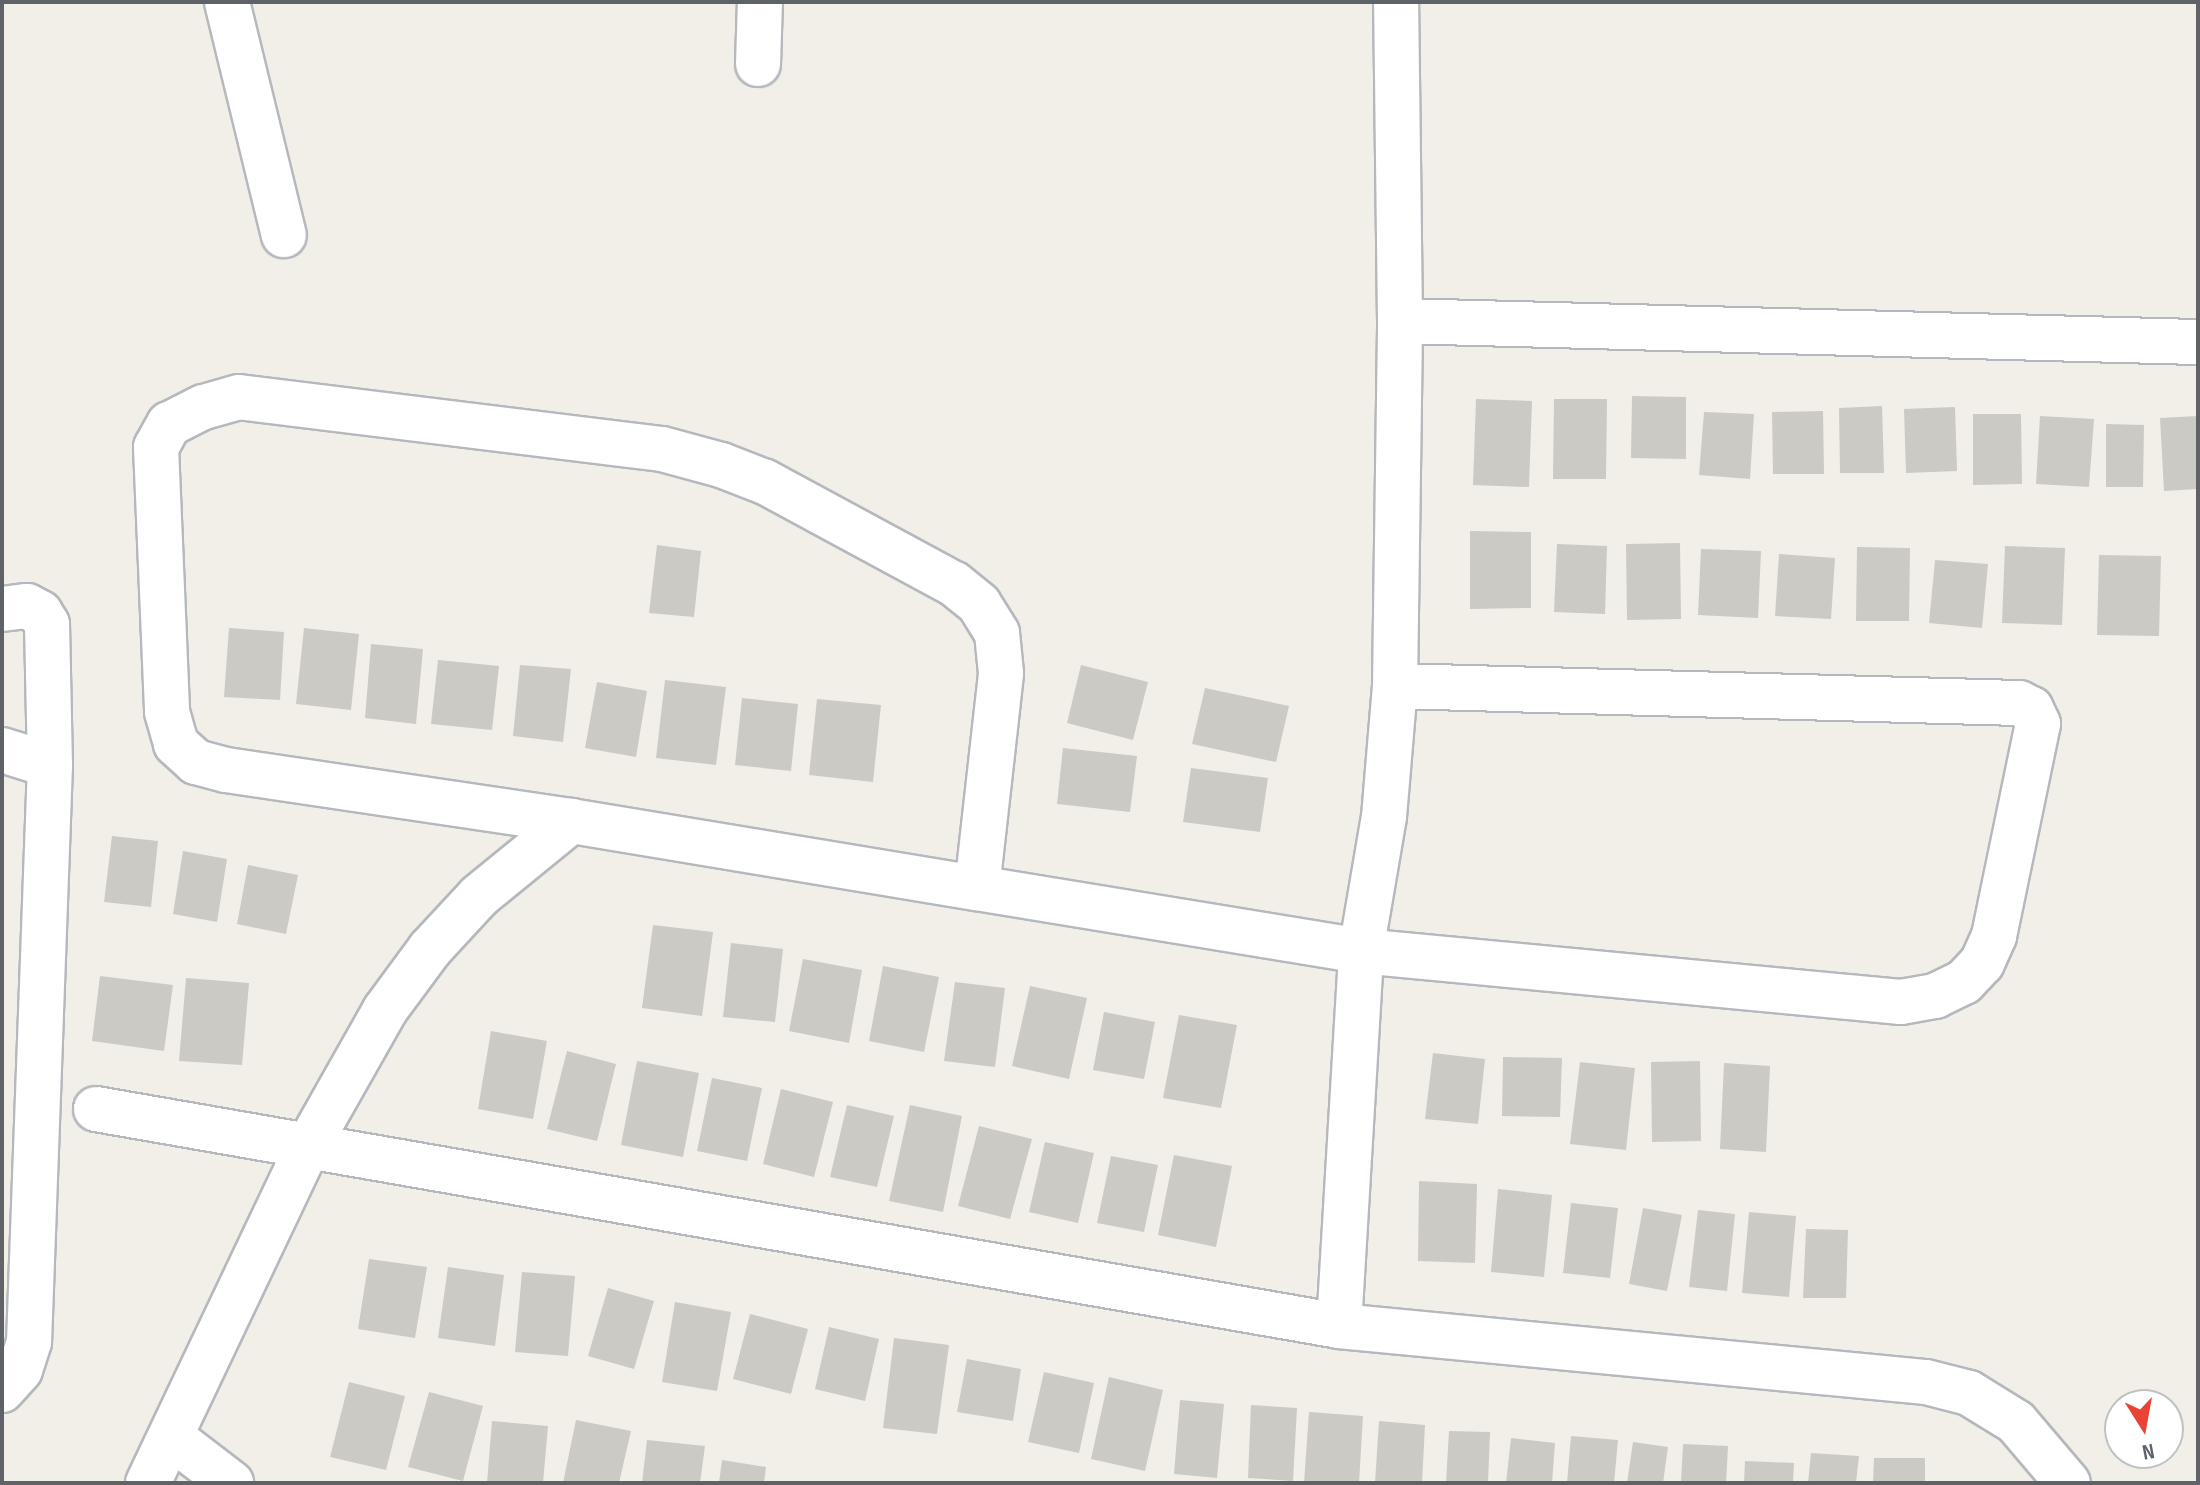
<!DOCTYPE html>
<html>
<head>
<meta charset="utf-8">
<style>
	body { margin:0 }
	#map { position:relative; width:2200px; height:1485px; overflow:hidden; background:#f1efe8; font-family:"Sofia Sans Condensed",sans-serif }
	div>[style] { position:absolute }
	.building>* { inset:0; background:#cccac5 }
	.roads { filter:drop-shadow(2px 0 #b5b8bc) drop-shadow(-2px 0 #b5b8bc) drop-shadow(0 2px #b5b8bc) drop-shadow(0 -2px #b5b8bc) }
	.minor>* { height:44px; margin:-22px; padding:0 22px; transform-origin:22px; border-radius:22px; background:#fff }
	span { translate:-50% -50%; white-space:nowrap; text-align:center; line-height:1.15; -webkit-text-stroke:7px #fff; paint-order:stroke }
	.frame { position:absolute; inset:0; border:4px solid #5f6368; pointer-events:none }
	.north { position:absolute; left:2104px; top:1389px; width:80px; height:80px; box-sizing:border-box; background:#fff; border:2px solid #bfc1c3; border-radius:50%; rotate:169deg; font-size:22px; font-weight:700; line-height:32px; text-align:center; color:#5f6368 }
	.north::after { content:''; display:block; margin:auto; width:28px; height:36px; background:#ea4335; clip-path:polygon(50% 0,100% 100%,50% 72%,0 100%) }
</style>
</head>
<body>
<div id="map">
	<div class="building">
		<i style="clip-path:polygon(1632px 396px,1686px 397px,1686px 459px,1631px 458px)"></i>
		<i style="clip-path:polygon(1476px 399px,1532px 401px,1529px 487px,1473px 485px)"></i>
		<i style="clip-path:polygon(1554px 399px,1607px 399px,1606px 479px,1553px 479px)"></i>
		<i style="clip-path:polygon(1882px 406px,1884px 473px,1840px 473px,1839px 408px)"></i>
		<i style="clip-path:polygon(1955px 407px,1957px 471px,1906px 473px,1904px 409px)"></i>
		<i style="clip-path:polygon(1823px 411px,1824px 474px,1773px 474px,1772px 412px)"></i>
		<i style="clip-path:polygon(1704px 412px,1754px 414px,1750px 479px,1699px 475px)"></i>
		<i style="clip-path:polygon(1973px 414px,2021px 414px,2022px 484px,1973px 485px)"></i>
		<i style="clip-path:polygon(2040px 416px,2094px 419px,2089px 487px,2036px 484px)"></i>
		<i style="clip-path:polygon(2198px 416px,2198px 489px,2164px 491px,2160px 418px)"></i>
		<i style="clip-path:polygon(2106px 424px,2144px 425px,2143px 487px,2106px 487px)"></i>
		<i style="clip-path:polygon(1470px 531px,1531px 532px,1531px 608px,1470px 609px)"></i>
		<i style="clip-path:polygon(1680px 543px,1681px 619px,1627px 620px,1626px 544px)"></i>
		<i style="clip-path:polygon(1557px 544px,1607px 546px,1605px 614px,1554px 612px)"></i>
		<i style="clip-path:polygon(657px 545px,701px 551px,694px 617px,649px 613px)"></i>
		<i style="clip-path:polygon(2005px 546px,2065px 548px,2062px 625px,2002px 623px)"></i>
		<i style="clip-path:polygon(1857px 547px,1910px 548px,1909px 621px,1856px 621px)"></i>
		<i style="clip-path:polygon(1701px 549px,1761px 551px,1758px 618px,1698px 615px)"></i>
		<i style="clip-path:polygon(1779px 554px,1835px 558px,1831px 619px,1775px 616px)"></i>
		<i style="clip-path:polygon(2099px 555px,2161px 556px,2159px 636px,2097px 635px)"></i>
		<i style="clip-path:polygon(1935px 560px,1988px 564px,1982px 628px,1929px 623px)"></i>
		<i style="clip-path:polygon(229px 628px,284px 632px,280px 700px,224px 697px)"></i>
		<i style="clip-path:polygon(304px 628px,359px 634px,351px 710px,296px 704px)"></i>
		<i style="clip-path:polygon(371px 644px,423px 649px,416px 724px,365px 718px)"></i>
		<i style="clip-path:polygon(438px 660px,499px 666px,492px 730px,431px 724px)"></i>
		<i style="clip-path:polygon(520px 665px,571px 669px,563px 742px,513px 736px)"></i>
		<i style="clip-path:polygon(1081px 665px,1148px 682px,1133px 740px,1067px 723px)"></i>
		<i style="clip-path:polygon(665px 680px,726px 687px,716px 765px,656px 758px)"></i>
		<i style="clip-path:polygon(597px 682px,647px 691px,636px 757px,585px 748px)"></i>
		<i style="clip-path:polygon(1205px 688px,1289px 706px,1276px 762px,1192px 744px)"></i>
		<i style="clip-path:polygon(742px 698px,798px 704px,791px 771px,735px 765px)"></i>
		<i style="clip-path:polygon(817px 699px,881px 705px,873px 782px,809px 775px)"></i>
		<i style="clip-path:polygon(1063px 748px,1137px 756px,1130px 812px,1057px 804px)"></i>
		<i style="clip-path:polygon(1191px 768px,1268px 778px,1260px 832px,1183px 822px)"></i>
		<i style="clip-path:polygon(112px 836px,158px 841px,151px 907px,104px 902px)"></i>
		<i style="clip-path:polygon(183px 851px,227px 859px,217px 922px,173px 914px)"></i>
		<i style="clip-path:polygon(248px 865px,298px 875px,286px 934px,237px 924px)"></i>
		<i style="clip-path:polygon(653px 925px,713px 932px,702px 1016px,642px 1008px)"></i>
		<i style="clip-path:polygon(731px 943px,783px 949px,775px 1022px,723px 1017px)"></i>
		<i style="clip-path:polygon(803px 959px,862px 970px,849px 1043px,789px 1031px)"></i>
		<i style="clip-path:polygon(883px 966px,939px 977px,924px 1052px,869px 1041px)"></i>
		<i style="clip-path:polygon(100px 976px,173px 985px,164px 1051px,92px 1041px)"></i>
		<i style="clip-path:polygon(186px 978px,249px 983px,242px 1065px,179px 1061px)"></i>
		<i style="clip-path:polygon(955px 982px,1005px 988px,995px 1067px,944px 1061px)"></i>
		<i style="clip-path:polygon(1030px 986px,1087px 998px,1069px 1079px,1012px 1066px)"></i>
		<i style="clip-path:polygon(1104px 1012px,1155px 1022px,1144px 1079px,1093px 1070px)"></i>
		<i style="clip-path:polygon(1179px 1015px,1237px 1025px,1221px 1108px,1163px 1098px)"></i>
		<i style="clip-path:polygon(491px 1031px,547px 1041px,533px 1119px,478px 1109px)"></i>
		<i style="clip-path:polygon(567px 1051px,616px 1064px,597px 1141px,547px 1129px)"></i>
		<i style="clip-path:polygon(1433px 1053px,1485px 1059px,1478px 1124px,1425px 1119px)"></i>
		<i style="clip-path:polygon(1503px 1057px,1562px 1058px,1560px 1117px,1502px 1116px)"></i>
		<i style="clip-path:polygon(637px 1061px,699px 1073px,683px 1157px,621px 1145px)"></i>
		<i style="clip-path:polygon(1700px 1061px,1701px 1141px,1652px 1142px,1651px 1062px)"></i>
		<i style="clip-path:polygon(1580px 1062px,1635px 1068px,1626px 1150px,1570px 1144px)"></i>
		<i style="clip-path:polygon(1724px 1063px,1770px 1066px,1766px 1152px,1720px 1149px)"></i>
		<i style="clip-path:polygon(712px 1078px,762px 1088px,747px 1161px,697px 1151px)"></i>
		<i style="clip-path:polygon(781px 1089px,833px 1102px,814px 1177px,763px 1164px)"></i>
		<i style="clip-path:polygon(847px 1105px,894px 1116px,877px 1187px,830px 1177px)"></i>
		<i style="clip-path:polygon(910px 1105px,962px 1116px,943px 1212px,889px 1201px)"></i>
		<i style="clip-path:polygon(979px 1126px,1032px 1139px,1010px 1219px,958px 1206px)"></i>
		<i style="clip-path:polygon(1045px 1142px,1094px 1153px,1078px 1223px,1029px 1212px)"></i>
		<i style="clip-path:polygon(1174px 1155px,1232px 1166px,1216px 1247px,1158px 1235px)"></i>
		<i style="clip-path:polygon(1111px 1156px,1158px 1165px,1144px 1232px,1097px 1223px)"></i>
		<i style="clip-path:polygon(1419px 1181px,1477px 1184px,1475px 1263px,1418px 1261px)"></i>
		<i style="clip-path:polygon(1498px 1189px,1552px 1195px,1544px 1277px,1491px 1272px)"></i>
		<i style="clip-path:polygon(1571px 1203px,1618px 1208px,1610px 1278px,1563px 1273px)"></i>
		<i style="clip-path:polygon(1643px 1208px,1682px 1215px,1667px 1291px,1629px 1284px)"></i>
		<i style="clip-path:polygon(1698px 1210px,1735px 1214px,1727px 1291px,1689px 1287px)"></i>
		<i style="clip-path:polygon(1749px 1212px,1796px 1216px,1789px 1297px,1742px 1293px)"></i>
		<i style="clip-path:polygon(1806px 1229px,1848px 1230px,1846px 1298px,1803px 1298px)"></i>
		<i style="clip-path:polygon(369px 1259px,427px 1267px,415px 1338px,358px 1329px)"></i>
		<i style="clip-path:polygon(448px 1267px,504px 1275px,495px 1346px,438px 1338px)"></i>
		<i style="clip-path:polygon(522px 1272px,575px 1276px,568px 1356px,515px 1352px)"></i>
		<i style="clip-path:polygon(608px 1288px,654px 1301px,634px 1369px,588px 1356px)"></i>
		<i style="clip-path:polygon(675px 1302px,731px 1312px,717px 1391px,662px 1382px)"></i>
		<i style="clip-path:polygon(750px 1314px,808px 1329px,791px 1394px,733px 1379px)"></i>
		<i style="clip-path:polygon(829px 1327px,879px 1339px,865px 1401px,815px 1389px)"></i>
		<i style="clip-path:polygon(894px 1338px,949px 1345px,937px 1434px,883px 1428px)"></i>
		<i style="clip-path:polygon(967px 1359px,1021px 1369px,1013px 1421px,957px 1412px)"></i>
		<i style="clip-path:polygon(1044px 1372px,1094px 1383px,1079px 1453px,1028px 1442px)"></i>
		<i style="clip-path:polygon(1109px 1377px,1163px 1390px,1145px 1471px,1091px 1459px)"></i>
		<i style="clip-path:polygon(349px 1382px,405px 1396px,386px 1470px,330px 1457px)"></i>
		<i style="clip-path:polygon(429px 1392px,483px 1406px,463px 1481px,408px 1467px)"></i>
		<i style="clip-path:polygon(1180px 1400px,1224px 1404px,1217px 1478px,1174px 1474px)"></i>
		<i style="clip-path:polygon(1251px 1405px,1297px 1408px,1293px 1481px,1248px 1478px)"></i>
		<i style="clip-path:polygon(1309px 1412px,1363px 1416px,1359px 1483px,1304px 1483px)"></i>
		<i style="clip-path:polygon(576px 1420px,631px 1431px,619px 1483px,563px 1483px)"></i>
		<i style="clip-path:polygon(492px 1421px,548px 1426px,543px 1483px,487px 1483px)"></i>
		<i style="clip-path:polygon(1379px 1421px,1425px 1425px,1422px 1483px,1375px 1483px)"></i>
		<i style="clip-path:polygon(1449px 1431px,1490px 1432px,1488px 1483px,1446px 1483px)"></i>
		<i style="clip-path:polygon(1571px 1436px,1618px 1440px,1614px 1483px,1567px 1483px)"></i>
		<i style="clip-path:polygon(1511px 1438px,1555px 1443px,1552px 1483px,1506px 1483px)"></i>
		<i style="clip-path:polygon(647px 1440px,705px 1446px,700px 1483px,642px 1483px)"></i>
		<i style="clip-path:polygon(1633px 1442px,1668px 1447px,1663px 1483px,1627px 1483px)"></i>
		<i style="clip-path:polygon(1683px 1444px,1728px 1446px,1726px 1483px,1681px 1483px)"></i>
		<i style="clip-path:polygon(1811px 1453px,1859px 1456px,1856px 1483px,1808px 1483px)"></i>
		<i style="clip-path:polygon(1874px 1458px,1925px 1458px,1925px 1483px,1873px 1483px)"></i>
		<i style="clip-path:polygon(722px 1460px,766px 1467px,764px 1483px,719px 1483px)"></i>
		<i style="clip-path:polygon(1745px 1461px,1794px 1463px,1793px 1483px,1744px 1483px)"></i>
	</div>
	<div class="roads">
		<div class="minor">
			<i style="left:227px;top:2px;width:240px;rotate:76.3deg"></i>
			<i style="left:758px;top:64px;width:62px;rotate:-88.2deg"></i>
			<i style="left:1400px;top:321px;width:798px;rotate:1.51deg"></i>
			<i style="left:2px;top:609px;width:25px;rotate:-7deg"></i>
			<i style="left:27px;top:606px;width:15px;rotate:28deg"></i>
			<i style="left:40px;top:613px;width:13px;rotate:58deg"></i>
			<i style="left:47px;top:624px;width:141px;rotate:88.8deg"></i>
			<i style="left:2px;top:750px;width:50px;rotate:17.4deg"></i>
			<i style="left:50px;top:765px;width:577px;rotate:92.08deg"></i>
			<i style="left:29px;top:1342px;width:29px;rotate:108deg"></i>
			<i style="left:20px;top:1370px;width:27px;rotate:132deg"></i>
			<i style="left:977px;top:888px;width:216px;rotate:-83.6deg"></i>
			<i style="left:1001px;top:673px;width:40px;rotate:-95.7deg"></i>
			<i style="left:997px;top:633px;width:34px;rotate:-122deg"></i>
			<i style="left:979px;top:604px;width:32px;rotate:-141deg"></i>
			<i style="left:954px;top:584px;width:215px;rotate:-151.6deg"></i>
			<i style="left:765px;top:482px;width:47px;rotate:-158.9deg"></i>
			<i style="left:721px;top:465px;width:61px;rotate:-164.8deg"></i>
			<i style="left:662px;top:449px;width:426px;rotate:-173deg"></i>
			<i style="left:239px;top:397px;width:37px;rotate:164deg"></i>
			<i style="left:203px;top:407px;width:38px;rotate:153deg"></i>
			<i style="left:169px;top:424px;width:26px;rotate:119deg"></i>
			<i style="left:156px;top:447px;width:265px;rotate:87.6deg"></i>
			<i style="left:167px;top:712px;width:33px;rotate:74deg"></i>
			<i style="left:176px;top:744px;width:27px;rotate:42deg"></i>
			<i style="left:196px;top:762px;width:31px;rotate:15deg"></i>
			<i style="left:226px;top:770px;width:349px;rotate:8.4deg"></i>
			<i style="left:571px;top:821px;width:411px;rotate:9.4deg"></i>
			<i style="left:977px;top:888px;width:389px;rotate:9.3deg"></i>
			<i style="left:1361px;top:951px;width:542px;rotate:5.4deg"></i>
			<i style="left:1901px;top:1002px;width:35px;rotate:-10deg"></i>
			<i style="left:1935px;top:996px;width:32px;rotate:-26deg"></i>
			<i style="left:1964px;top:982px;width:26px;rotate:-47deg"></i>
			<i style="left:1982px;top:963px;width:30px;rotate:-66deg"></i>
			<i style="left:1994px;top:936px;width:217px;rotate:-78.3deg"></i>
			<i style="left:2038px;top:724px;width:17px;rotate:-115deg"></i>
			<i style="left:2031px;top:709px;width:13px;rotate:-153deg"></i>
			<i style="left:2019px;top:703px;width:624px;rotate:-178.44deg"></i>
			<i style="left:96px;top:1109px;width:1262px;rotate:9.9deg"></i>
			<i style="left:1339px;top:1326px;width:590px;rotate:5.45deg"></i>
			<i style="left:1926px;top:1382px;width:44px;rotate:14.3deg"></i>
			<i style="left:1969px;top:1393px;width:55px;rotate:31.7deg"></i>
			<i style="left:2016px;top:1422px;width:80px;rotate:49.6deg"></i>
			<i style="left:1339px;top:1326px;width:376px;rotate:-86.6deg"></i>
			<i style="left:1361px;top:951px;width:136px;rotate:-80.3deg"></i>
			<i style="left:1384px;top:817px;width:131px;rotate:-85.2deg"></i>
			<i style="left:1395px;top:686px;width:365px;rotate:-89.2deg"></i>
			<i style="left:1400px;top:321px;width:319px;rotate:-90.7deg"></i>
			<i style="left:171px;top:1437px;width:76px;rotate:37.5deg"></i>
			<i style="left:148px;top:1483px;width:371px;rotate:-64.6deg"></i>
			<i style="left:307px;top:1148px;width:159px;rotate:-60.5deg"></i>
			<i style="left:385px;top:1010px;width:76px;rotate:-53.6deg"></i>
			<i style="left:430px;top:949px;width:72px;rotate:-47.2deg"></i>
			<i style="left:479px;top:896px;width:119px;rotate:-39.2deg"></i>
		</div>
	</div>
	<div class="frame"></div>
	<div class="north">N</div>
</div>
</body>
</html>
